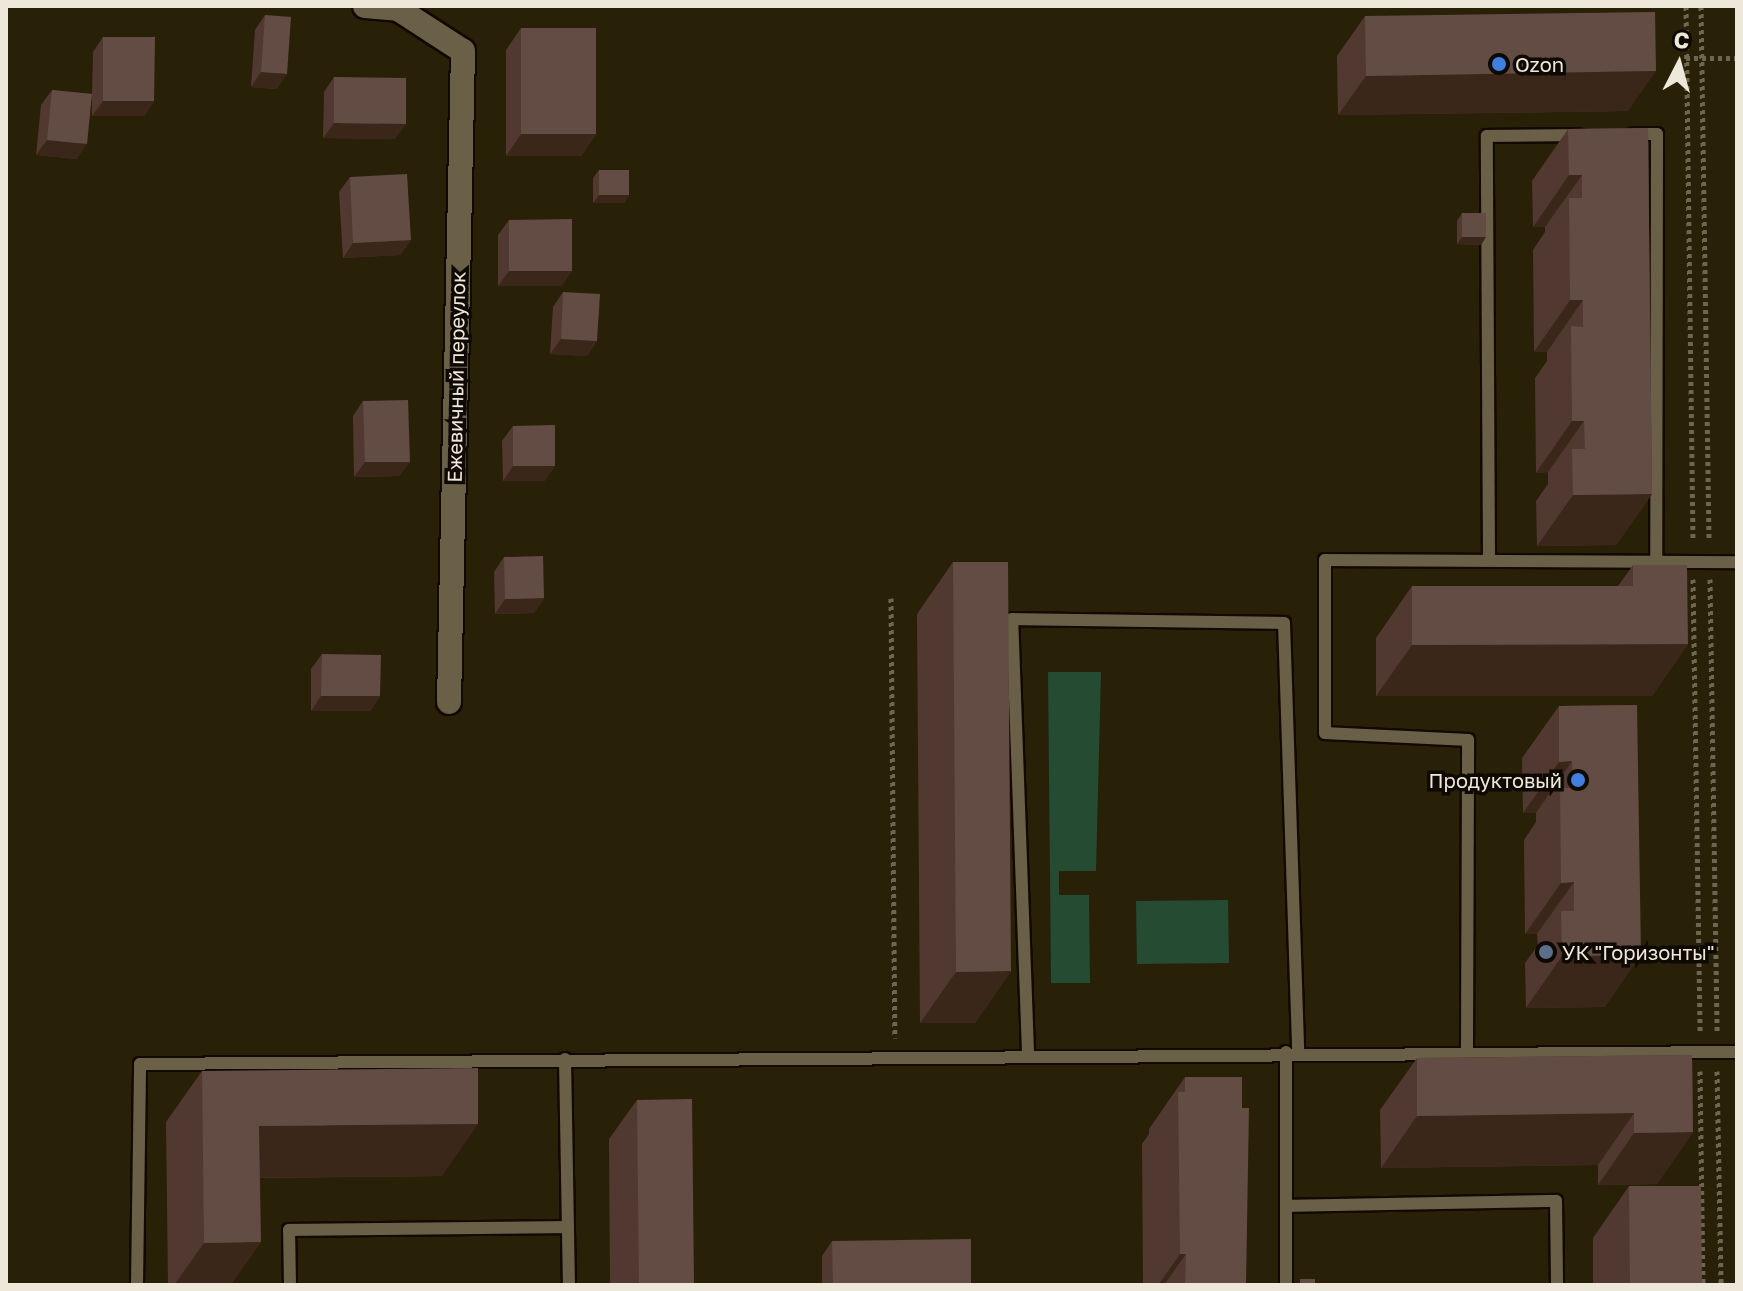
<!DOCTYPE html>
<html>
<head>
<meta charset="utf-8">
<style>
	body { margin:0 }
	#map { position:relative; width:1743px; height:1291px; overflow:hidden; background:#292008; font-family:"Golos Text",sans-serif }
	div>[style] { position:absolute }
	.green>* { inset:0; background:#254b33 }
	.path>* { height:5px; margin-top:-2.5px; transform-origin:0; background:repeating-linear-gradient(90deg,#6e6652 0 4px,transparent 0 8px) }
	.roads { filter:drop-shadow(2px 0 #120900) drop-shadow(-2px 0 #120900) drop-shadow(0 2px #120900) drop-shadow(0 -2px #120900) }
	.service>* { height:12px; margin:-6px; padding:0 6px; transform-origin:6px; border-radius:6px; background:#6a6047 }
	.minor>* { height:24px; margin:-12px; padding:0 12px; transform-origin:12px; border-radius:12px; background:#6a6047 }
	.wall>* { inset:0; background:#513931 }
	.shaded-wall>* { inset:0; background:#3a2719 }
	.building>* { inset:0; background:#624c43 }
	.dots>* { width:22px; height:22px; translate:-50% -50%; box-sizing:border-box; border:4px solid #0e0a03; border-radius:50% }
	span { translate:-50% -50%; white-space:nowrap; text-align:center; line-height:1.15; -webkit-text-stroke:7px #0e0a03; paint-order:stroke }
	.poi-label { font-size:20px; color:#eee8da }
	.left { translate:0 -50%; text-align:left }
	.right { translate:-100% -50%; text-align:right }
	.street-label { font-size:20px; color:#eee8da }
	.frame { position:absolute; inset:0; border:8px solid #eee8da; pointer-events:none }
	.north { position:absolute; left:1639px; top:24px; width:80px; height:80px; -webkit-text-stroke:6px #0e0a03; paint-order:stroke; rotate:6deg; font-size:22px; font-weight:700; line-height:32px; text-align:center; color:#eee8da }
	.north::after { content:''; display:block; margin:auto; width:28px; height:36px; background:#eee8da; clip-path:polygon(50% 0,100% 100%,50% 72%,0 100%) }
</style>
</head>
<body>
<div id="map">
	<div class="green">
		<i style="clip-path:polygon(1048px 672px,1101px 672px,1096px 871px,1059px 871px,1059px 895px,1089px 895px,1090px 983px,1051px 983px)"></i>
		<i style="clip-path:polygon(1228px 900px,1229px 963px,1137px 964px,1136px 901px)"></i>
	</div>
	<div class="path">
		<i style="left:1686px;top:6px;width:535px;rotate:89.25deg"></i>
		<i style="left:1701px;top:6px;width:535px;rotate:89.14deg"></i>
		<i style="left:1686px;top:58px;width:51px"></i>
		<i style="left:1693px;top:579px;width:454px;rotate:89.1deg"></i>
		<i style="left:1710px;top:579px;width:454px;rotate:89.1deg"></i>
		<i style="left:891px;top:598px;width:440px;rotate:89.5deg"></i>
		<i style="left:1700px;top:1071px;width:214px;rotate:89.2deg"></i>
		<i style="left:1717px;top:1071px;width:214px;rotate:88.9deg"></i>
	</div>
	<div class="roads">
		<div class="service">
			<i style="left:1633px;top:134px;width:24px"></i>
			<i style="left:1657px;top:134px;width:427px;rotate:90.1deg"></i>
			<i style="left:1489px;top:560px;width:424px;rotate:-90.3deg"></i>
			<i style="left:1487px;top:136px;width:92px;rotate:-0.6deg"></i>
			<i style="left:1467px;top:1051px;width:311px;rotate:-89.8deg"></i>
			<i style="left:1468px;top:740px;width:143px;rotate:-177.2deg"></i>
			<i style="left:1325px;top:733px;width:173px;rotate:-90deg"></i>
			<i style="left:1325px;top:560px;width:412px;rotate:0.3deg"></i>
			<i style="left:1028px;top:1052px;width:433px;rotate:-92.1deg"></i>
			<i style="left:1012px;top:619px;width:272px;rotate:0.8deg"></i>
			<i style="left:1284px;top:623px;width:429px;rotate:88.1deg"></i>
			<i style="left:1286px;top:1052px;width:233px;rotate:90deg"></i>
			<i style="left:565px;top:1059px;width:226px;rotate:89deg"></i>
			<i style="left:1287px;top:1206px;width:269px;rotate:-1.1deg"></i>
			<i style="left:1556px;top:1201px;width:84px;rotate:89.3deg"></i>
			<i style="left:137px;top:1285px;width:221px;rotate:-89.2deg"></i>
			<i style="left:140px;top:1064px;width:1597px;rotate:-0.43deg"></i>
			<i style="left:290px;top:1285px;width:55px;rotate:-91deg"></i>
			<i style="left:289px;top:1230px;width:279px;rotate:-0.6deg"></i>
		</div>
		<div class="minor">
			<i style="left:365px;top:6px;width:33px;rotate:5deg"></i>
			<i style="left:398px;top:9px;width:77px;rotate:32.9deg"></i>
			<i style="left:463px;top:51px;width:651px;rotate:91.23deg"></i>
		</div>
	</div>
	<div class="wall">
		<i style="clip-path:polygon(265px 15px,277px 89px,251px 87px,255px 30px)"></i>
		<i style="clip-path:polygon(1365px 16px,1628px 111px,1338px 115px,1337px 56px)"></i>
		<i style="clip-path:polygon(521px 28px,596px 134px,581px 156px,506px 156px,506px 50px)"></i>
		<i style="clip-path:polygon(103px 37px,154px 101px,144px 116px,92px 116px,92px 94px,77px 159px,36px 155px,41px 105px,52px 90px,92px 94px,93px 52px)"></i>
		<i style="clip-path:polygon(334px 77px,395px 139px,323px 138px,324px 92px)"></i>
		<i style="clip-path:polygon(1648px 128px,1652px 494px,1616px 545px,1537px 546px,1536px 501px,1548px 484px,1548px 472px,1536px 473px,1535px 378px,1547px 361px,1547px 352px,1534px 352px,1533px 250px,1545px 232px,1545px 227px,1533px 227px,1532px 181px,1568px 129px)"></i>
		<i style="clip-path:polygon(599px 170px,629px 195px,624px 203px,593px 203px,593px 178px)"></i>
		<i style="clip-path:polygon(350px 177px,411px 240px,400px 255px,343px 258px,339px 192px)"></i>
		<i style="clip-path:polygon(1462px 213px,1481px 245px,1457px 244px,1457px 221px)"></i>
		<i style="clip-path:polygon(509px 220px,562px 286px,498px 286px,498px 235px)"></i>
		<i style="clip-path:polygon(563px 292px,597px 341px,587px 356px,550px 354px,553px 307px)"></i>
		<i style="clip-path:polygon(363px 401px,410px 462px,399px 476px,354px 477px,353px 416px)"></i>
		<i style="clip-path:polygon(513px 426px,545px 481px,503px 481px,502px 441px)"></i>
		<i style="clip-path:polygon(504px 557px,544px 598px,534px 613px,495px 614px,494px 572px)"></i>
		<i style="clip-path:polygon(953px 562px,1011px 971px,975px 1023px,920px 1023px,917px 614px)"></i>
		<i style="clip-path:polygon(1633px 565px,1688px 644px,1652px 696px,1376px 696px,1376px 638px,1412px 586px,1618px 586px)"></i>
		<i style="clip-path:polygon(322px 654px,380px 696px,370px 711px,311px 711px,311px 669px)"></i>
		<i style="clip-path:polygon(1637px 705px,1605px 1007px,1526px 1008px,1525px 963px,1538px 945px,1537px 934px,1525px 934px,1524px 840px,1536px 822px,1536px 813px,1523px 813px,1522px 758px,1559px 706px)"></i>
		<i style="clip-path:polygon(1692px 1055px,1693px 1132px,1657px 1184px,1598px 1185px,1598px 1165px,1381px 1168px,1380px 1110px,1417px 1058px)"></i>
		<i style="clip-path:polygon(202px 1071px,442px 1176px,260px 1178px,231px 1285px,168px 1285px,166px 1122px)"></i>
		<i style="clip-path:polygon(1185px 1077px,1246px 1285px,1143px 1285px,1142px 1144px,1149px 1134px,1149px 1129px)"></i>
		<i style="clip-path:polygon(637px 1100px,694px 1285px,610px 1285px,609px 1139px)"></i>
		<i style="clip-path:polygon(1629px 1186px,1702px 1285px,1593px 1285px,1593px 1238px)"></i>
		<i style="clip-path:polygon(832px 1241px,971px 1285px,822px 1285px,822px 1256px)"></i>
	</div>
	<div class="shaded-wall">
		<i style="clip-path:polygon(1656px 71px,1628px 111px,1338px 115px,1366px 76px)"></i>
		<i style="clip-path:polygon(261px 72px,287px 74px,277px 89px,251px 87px)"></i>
		<i style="clip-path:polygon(103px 101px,154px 101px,144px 116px,92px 116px)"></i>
		<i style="clip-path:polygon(334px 123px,406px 124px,395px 139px,323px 138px)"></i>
		<i style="clip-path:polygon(521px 134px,596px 134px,581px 156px,506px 156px)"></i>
		<i style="clip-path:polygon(47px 140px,87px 144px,77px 159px,36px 155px)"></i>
		<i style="clip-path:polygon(1569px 175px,1582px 175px,1545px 227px,1533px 227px)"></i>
		<i style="clip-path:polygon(599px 195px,629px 195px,624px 203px,593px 203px)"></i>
		<i style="clip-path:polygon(1462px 237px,1486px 237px,1481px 245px,1457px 244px)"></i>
		<i style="clip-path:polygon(411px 240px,400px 255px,343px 258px,353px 243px)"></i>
		<i style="clip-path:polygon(509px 271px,572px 271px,562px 286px,498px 286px)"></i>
		<i style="clip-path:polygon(1570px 300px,1583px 300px,1547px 352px,1534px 352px)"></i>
		<i style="clip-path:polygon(561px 339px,597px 341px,587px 356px,550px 354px)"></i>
		<i style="clip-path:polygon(1572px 421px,1584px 421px,1548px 472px,1536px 473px)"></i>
		<i style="clip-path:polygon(365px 462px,410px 462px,399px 476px,354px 477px)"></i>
		<i style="clip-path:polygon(513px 466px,555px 466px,545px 481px,503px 481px)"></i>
		<i style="clip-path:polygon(1652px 494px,1616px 545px,1537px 546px,1573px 495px)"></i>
		<i style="clip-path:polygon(544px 598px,534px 613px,495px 614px,505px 599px)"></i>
		<i style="clip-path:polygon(1688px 644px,1652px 696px,1376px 696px,1412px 645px)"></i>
		<i style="clip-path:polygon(321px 696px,380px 696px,370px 711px,311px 711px)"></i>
		<i style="clip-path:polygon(1572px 761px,1536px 813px,1523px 813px,1559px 762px)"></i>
		<i style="clip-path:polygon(1574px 882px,1537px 934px,1525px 934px,1561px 883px)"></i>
		<i style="clip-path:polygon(1641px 955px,1605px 1007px,1526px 1008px,1562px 956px)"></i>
		<i style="clip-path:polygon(1011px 971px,975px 1023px,920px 1023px,956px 972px)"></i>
		<i style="clip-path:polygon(1634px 1113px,1598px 1165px,1381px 1168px,1417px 1116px)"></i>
		<i style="clip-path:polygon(478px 1124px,442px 1176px,223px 1178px,259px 1126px)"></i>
		<i style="clip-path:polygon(1693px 1132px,1657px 1184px,1598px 1185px,1634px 1133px)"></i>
		<i style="clip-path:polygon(261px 1242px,231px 1285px,174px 1285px,204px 1243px)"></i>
		<i style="clip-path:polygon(1180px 1254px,1186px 1254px,1164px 1285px,1158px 1285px)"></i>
	</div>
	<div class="building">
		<i style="clip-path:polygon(1655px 12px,1656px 71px,1366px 76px,1365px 16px)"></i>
		<i style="clip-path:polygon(265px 15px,291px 17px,287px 74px,261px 72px)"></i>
		<i style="clip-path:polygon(521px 28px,596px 28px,596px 134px,521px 134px)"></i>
		<i style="clip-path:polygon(103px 37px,155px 37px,154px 101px,103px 101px)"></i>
		<i style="clip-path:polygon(334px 77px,406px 78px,406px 124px,334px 123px)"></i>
		<i style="clip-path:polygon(52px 90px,92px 94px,87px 144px,47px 140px)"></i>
		<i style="clip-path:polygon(1648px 128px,1652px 494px,1573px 495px,1572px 449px,1585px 449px,1584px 421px,1572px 421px,1571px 326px,1583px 327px,1583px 300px,1570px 300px,1569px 198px,1582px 198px,1582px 175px,1569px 175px,1568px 129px)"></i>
		<i style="clip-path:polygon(599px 170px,629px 170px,629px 195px,599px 195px)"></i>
		<i style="clip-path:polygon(407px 174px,411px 240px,353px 243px,350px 177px)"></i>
		<i style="clip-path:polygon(1462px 213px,1486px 213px,1486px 237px,1462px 237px)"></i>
		<i style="clip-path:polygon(572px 219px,572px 271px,509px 271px,509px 220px)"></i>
		<i style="clip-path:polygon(563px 292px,600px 294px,597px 341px,561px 339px)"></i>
		<i style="clip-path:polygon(408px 400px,410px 462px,365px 462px,363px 401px)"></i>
		<i style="clip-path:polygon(555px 425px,555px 466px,513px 466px,513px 426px)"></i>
		<i style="clip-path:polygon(543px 556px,544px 598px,505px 599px,504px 557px)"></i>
		<i style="clip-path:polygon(953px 562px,1008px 562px,1011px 971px,956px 972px)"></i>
		<i style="clip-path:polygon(1633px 565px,1687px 565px,1688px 644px,1412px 645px,1412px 586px,1633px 586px)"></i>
		<i style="clip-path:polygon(322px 654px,381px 655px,380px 696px,321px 696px)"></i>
		<i style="clip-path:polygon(1637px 705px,1641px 955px,1562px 956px,1561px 911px,1574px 911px,1574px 882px,1561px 883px,1560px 788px,1573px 788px,1572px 761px,1559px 762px,1559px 706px)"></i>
		<i style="clip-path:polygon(1692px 1055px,1693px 1132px,1634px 1133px,1634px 1113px,1417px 1116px,1417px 1058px)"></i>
		<i style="clip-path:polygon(478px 1068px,478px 1124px,259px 1126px,261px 1242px,204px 1243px,202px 1071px)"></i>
		<i style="clip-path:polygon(1185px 1077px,1242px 1077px,1242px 1108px,1249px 1108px,1246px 1285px,1185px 1285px,1186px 1254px,1180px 1254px,1178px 1092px,1185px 1092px)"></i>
		<i style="clip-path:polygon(692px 1099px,694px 1285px,639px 1285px,637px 1100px)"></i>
		<i style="clip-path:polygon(1629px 1186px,1701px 1186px,1702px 1285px,1630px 1285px)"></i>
		<i style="clip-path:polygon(971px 1239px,971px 1285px,833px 1285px,832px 1241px)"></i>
		<i style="clip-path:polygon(1300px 1279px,1315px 1279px,1315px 1285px,1300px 1285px)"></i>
	</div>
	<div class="dots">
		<i style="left:1499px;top:64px;background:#3f7fe0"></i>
		<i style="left:1578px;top:780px;background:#3f7fe0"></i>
		<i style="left:1546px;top:952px;background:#5c6f8a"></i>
	</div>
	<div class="poi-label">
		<span class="left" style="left:1515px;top:64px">Ozon</span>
		<span class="right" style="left:1562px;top:780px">Продуктовый</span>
		<span class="left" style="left:1562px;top:952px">УК "Горизонты"</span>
	</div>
	<div class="street-label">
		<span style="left:456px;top:377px;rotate:-89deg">Ежевичный переулок</span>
	</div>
	<div class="frame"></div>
	<div class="north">С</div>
</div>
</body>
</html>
